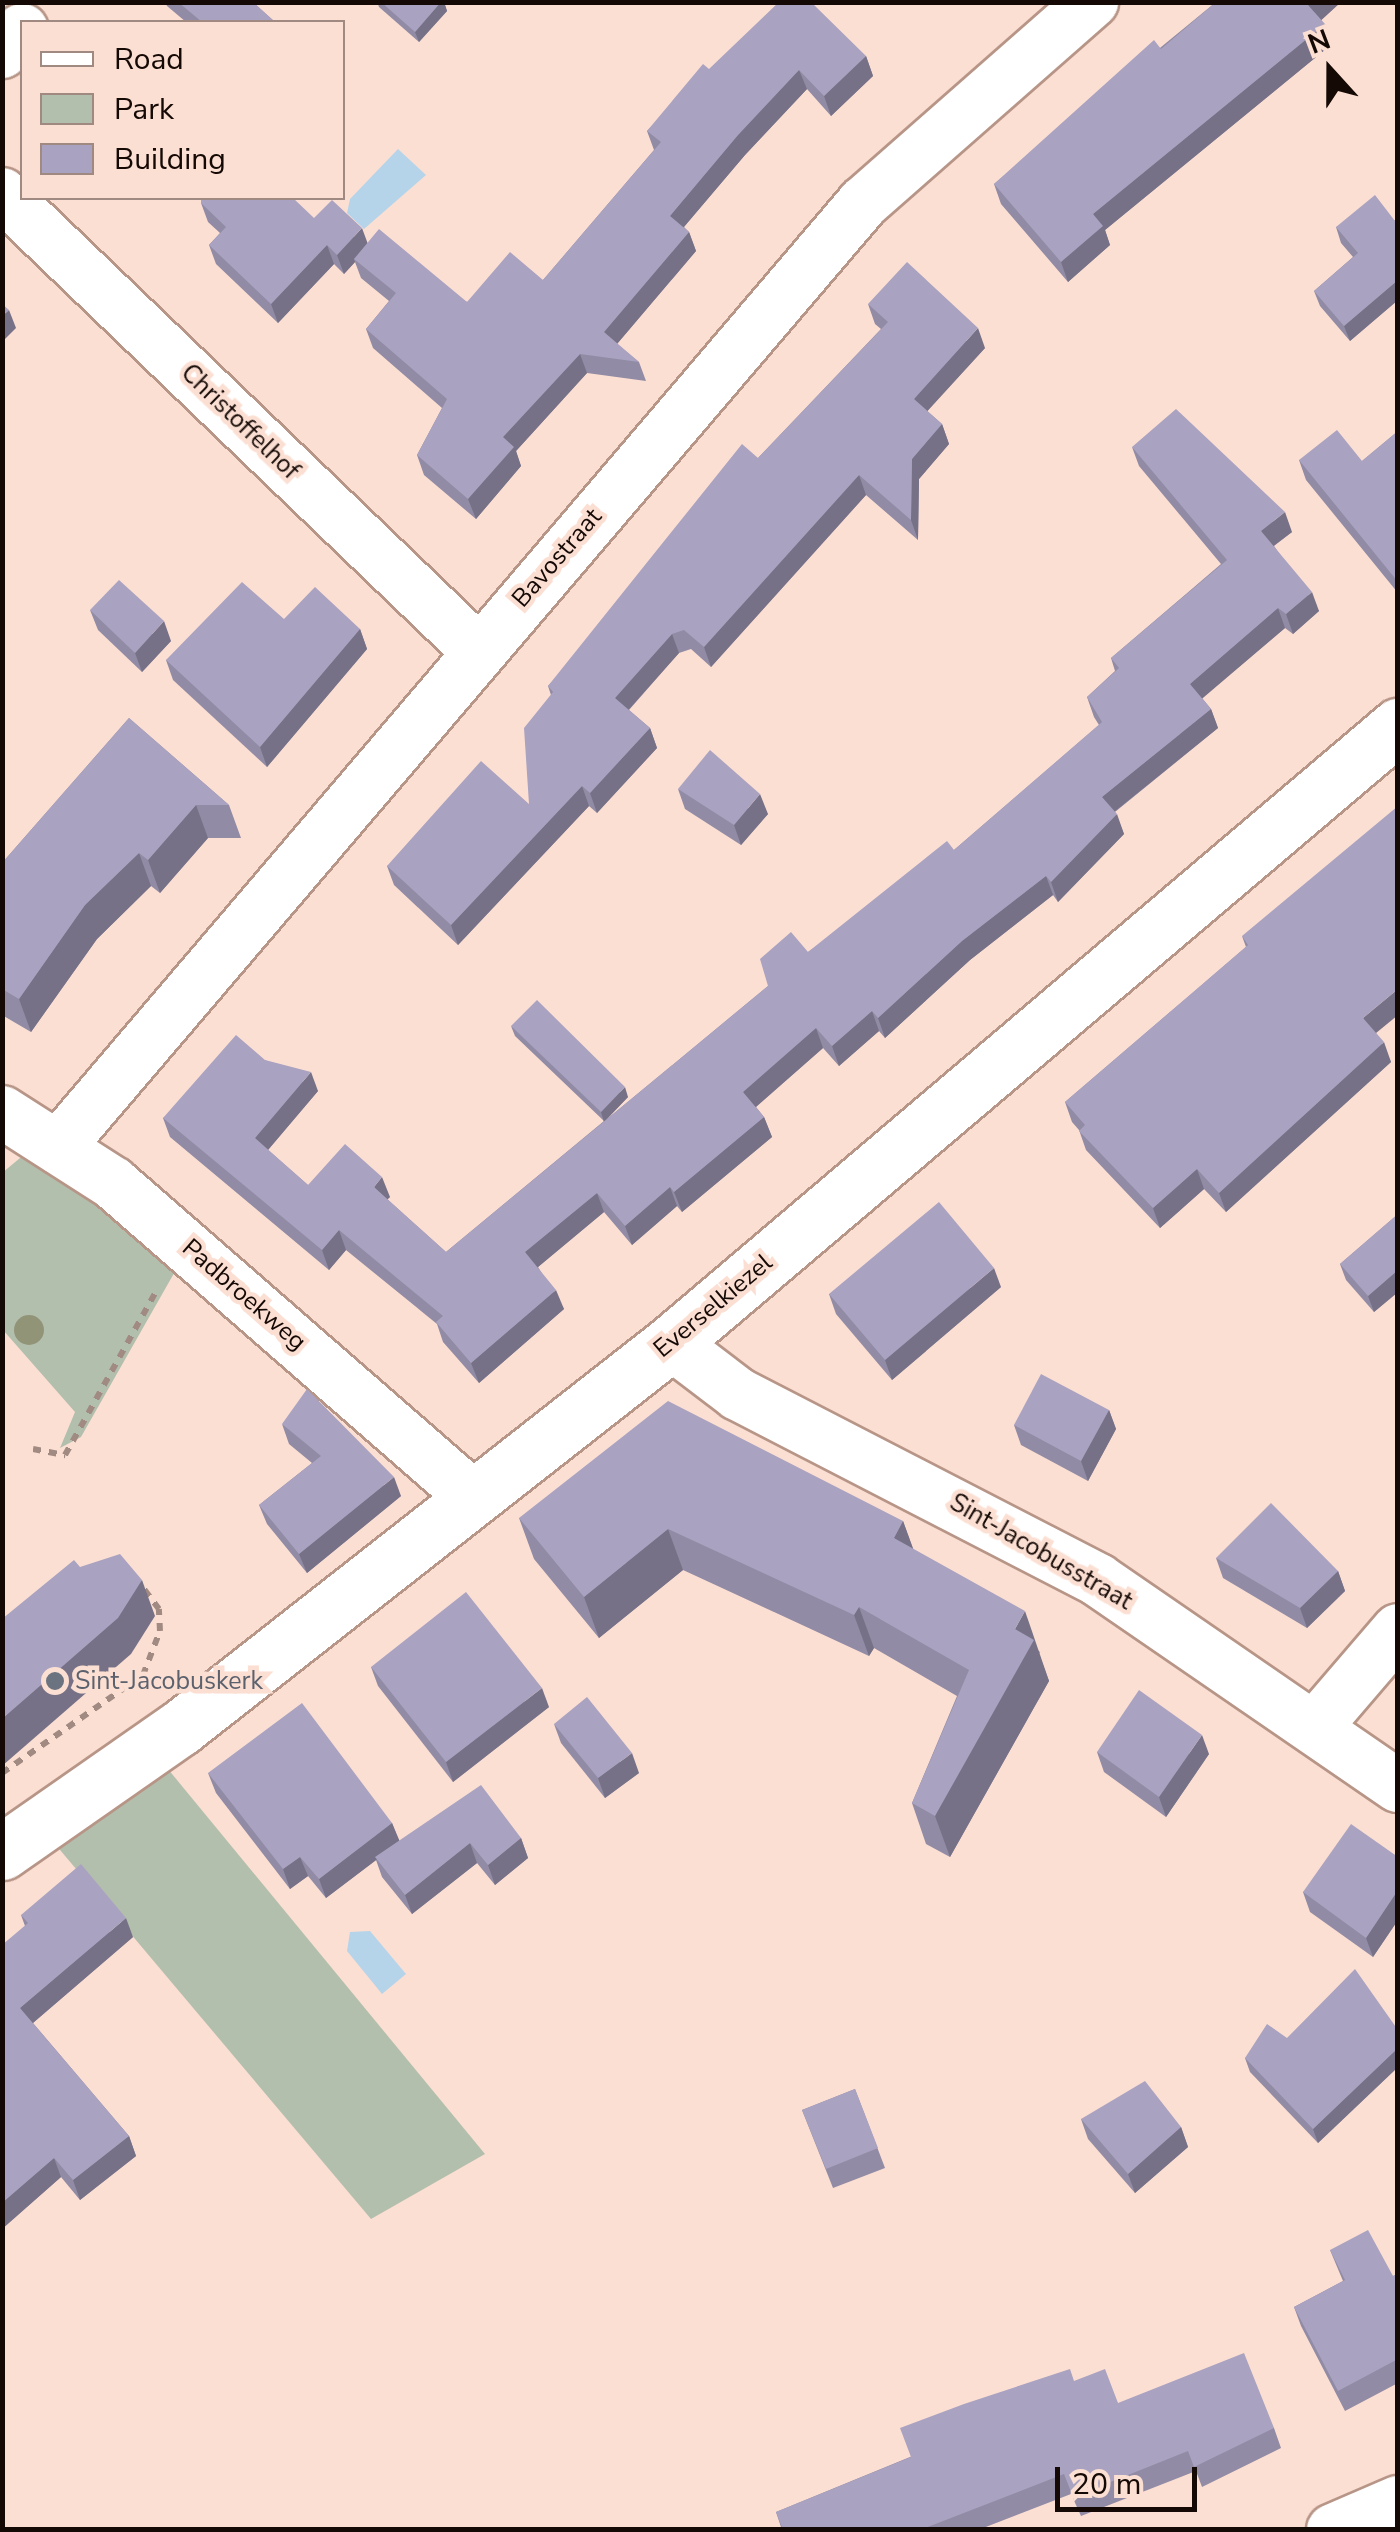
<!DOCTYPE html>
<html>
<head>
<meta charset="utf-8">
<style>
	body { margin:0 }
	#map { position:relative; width:1400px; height:2532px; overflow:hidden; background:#fcdfd3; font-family:"Nunito Sans",sans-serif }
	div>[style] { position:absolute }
	.green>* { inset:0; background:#b3bfad }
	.water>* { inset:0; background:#b5d4e9 }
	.path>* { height:6px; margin-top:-3px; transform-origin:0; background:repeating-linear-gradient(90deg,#a08a81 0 8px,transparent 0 16px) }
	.roads { filter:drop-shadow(2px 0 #b79587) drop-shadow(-2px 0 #b79587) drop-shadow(0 2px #b79587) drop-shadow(0 -2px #b79587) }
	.street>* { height:52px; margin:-26px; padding:0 26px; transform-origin:26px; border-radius:26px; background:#fff }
	.secondary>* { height:55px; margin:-27.5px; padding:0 27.5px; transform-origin:27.5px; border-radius:27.5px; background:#fff }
	.trees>* { width:30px; height:30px; margin:-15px; border-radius:50%; background:#929478 }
	.wall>* { inset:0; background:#918ba5 }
	.shaded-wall>* { inset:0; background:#767186 }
	.building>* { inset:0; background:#a9a2c0 }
	.dots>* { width:28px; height:28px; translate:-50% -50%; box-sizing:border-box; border:5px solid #fcdfd3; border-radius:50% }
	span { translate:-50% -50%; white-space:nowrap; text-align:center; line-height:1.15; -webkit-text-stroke:9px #fcdfd3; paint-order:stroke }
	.street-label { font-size:25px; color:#150905 }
	.worship-label { font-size:25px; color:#5b616d }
	.left { translate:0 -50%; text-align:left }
	.frame { position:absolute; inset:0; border:5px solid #150905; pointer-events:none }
	.legend { position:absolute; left:20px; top:20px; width:325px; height:180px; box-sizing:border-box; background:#fcdfd3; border:2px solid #a08981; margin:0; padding:12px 18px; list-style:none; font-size:30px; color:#150905 }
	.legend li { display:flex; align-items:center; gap:20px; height:50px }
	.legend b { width:50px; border:2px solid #a08981 }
	.north { position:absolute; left:1280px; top:20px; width:100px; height:100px; -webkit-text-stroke:8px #fcdfd3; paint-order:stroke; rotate:339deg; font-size:28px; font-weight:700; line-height:40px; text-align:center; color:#150905 }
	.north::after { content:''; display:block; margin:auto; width:35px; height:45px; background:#150905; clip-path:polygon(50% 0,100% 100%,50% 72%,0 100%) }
	.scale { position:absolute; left:1055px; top:2467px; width:142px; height:45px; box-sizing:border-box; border:5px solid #150905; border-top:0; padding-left:12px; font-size:30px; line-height:35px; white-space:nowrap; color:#150905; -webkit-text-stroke:8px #fcdfd3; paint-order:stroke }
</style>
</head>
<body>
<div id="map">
	<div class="green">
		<i style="clip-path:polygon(20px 1158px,37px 1158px,177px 1268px,81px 1437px,60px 1448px,75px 1412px,3px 1330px,2px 1173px)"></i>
		<i style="clip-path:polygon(163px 1763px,485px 2154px,371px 2219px,55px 1844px)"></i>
	</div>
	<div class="water">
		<i style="clip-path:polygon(398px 149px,426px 175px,364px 229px,347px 213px,350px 199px)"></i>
		<i style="clip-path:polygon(370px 1931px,406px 1974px,382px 1994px,347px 1951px,350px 1932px)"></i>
	</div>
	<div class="path">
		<i style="left:33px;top:1449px;width:33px;rotate:11deg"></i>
		<i style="left:65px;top:1455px;width:191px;rotate:-60.9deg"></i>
		<i style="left:2px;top:1773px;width:172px;rotate:-34.8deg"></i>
		<i style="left:143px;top:1675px;width:47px;rotate:-68.9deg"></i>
		<i style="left:160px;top:1631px;width:22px;rotate:-93deg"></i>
		<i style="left:159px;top:1609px;width:30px;rotate:-127deg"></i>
	</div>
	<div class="roads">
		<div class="street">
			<i style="left:2px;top:52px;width:30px;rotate:-48deg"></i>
			<i style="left:2px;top:194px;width:658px;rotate:43.83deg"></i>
			<i style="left:2px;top:1112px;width:132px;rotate:32.6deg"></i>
			<i style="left:113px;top:1183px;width:478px;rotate:41.1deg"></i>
			<i style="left:58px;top:1147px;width:1241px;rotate:-49.54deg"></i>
			<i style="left:863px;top:203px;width:305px;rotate:-41.3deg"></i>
			<i style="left:671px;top:1343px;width:84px;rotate:37.3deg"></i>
			<i style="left:738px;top:1394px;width:405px;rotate:27.3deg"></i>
			<i style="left:1098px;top:1580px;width:364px;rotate:34.5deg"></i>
			<i style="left:1315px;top:1727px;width:128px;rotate:-49.4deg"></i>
			<i style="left:1333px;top:2530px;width:71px;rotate:-23.3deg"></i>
		</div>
		<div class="secondary">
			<i style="left:2px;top:1852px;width:217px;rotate:-34.9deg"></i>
			<i style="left:180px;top:1728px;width:624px;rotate:-38.1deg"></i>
			<i style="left:671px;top:1343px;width:954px;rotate:-40.32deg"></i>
		</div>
	</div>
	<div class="trees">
		<i style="left:29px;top:1330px"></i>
	</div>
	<div class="wall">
		<i style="clip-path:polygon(165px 2px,256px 2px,255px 4px,275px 22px,186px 22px,167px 6px)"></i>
		<i style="clip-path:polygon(377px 2px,444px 2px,447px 11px,419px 42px,379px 7px)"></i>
		<i style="clip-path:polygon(1216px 2px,1341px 2px,1321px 20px,1332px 44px,1105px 230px,1110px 245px,1068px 282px,1001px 204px,994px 184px)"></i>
		<i style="clip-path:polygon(866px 56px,873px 76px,831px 116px,807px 89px,745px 155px,684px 227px,689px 232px,696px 251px,617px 344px,639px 362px,646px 381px,587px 373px,516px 451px,521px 466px,476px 519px,424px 475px,417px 455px,442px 408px,373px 348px,366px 329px,389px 301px,361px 278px,355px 262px,344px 274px,334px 264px,278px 323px,216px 264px,209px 245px,220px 233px,208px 222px,201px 203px,314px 218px,367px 243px,467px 302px,543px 280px,654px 150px,647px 131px,709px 69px)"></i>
		<i style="clip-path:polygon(1398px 220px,1398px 300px,1350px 341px,1320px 306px,1314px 291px,1353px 257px,1341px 243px,1336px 227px)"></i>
		<i style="clip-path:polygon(868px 304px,985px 348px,927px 411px,942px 424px,949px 444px,919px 479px,918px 540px,866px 495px,711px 667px,691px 649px,679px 653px,629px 710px,650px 728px,657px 748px,597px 813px,589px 806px,458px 945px,394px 885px,387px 866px,529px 804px,551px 695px,548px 686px,758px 458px,881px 329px,875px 324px)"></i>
		<i style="clip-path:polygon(1398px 431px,1398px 593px,1306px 480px,1299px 460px,1362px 461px)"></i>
		<i style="clip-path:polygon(1132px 447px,1292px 532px,1274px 546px,1319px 611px,1293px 634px,1285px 628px,1202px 698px,1211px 709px,1218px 728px,1115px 812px,1124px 834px,1058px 902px,1053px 895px,970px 960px,885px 1038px,879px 1031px,839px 1066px,823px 1048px,756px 1107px,764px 1117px,772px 1137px,682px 1212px,677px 1206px,632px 1245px,604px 1212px,538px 1267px,564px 1309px,479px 1383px,443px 1342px,437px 1324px,346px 1250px,329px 1270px,170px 1137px,163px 1118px,265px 1060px,318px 1091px,268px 1150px,308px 1185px,390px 1197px,387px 1199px,446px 1252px,604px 1121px,515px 1036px,511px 1026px,628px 1097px,607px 1119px,768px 986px,808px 952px,954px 850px,1099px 725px,1094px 717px,1087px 697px,1115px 671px,1111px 658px,1221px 564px,1139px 466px)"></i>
		<i style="clip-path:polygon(90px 610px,171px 641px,142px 672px,98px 630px)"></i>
		<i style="clip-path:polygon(284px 619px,360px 629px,367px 649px,267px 767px,173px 680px,166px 660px)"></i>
		<i style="clip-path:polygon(129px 718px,229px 805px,241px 838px,208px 838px,160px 893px,151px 886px,97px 939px,31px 1032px,2px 1015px,2px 863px)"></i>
		<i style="clip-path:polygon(678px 789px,768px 814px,741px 845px,685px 809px)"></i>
		<i style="clip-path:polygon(1242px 936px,1376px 1033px,1391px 1062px,1226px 1212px,1204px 1189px,1160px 1228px,1086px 1150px,1079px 1130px,1072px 1122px,1065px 1102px,1246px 947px)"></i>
		<i style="clip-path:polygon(1398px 1214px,1398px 1292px,1374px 1312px,1346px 1280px,1340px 1264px)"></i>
		<i style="clip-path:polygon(1001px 1287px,892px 1380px,836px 1314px,829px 1294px)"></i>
		<i style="clip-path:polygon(1109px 1410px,1116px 1429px,1088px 1481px,1021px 1445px,1014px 1425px)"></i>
		<i style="clip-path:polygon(282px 1424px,401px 1496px,307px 1573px,267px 1524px,259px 1505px,312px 1463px,289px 1444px)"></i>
		<i style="clip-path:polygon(519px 1518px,903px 1521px,913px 1549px,1040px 1652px,1039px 1654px,1049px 1681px,950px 1857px,926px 1844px,912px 1803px,957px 1696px,874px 1648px,869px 1656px,683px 1570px,599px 1638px,534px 1559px)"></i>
		<i style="clip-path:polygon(1216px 1558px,1338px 1571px,1345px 1591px,1307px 1628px,1223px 1578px)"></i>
		<i style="clip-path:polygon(371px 1667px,549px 1707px,453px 1782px,378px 1686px)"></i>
		<i style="clip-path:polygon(554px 1724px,639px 1773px,605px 1798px,561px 1743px)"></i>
		<i style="clip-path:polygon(1097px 1752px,1209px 1754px,1166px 1817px,1104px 1772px)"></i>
		<i style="clip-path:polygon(208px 1773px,392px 1823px,399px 1841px,521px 1838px,528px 1858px,495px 1885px,477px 1863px,412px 1914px,382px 1877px,376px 1860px,326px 1898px,308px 1876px,290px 1889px,216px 1793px)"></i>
		<i style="clip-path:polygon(1398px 1857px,1398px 1920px,1373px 1957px,1310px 1912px,1303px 1892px)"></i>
		<i style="clip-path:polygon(21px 1915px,133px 1937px,33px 2023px,129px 2136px,136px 2156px,80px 2200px,61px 2177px,2px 2229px,25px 1926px)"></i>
		<i style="clip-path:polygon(1398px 2030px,1398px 2067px,1318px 2143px,1250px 2072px,1245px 2058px,1287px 2038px)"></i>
		<i style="clip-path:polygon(855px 2089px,885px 2168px,833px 2188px,802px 2110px)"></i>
		<i style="clip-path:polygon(1081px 2119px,1181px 2127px,1188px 2147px,1135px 2193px,1088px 2139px)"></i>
		<i style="clip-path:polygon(1330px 2250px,1393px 2276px,1398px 2274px,1398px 2383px,1345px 2411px,1301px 2326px,1294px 2307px,1343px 2281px)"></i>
		<i style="clip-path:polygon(1074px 2381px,1118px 2403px,1274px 2428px,1281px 2448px,1202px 2487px,1196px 2471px,1081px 2516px,1071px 2494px,978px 2530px,782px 2530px,776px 2512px,910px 2457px)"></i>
	</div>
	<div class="shaded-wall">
		<i style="clip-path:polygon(441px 2px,444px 2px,447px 11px,419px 42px,415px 32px)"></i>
		<i style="clip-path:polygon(1311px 2px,1341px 2px,1316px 25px,1308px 5px)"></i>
		<i style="clip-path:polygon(1325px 24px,1332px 44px,1105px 230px,1110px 245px,1068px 282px,1061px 262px,1093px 214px)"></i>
		<i style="clip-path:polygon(866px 56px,873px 76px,831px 116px,824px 96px)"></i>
		<i style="clip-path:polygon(799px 70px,807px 89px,745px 155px,677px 235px,670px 216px,738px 135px)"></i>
		<i style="clip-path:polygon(362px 228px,369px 247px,354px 259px,355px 262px,344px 274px,337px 255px)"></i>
		<i style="clip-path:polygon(689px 232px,696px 251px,611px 351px,604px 332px)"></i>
		<i style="clip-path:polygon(327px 245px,334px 264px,278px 323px,271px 304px)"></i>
		<i style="clip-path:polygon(1398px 280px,1398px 300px,1350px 341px,1344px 326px)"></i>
		<i style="clip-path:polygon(9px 310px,16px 328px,2px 342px,2px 316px)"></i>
		<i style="clip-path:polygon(978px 328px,985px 348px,921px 418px,914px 399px)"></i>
		<i style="clip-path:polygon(580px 354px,587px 373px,516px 451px,521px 466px,476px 519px,468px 499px,503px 437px)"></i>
		<i style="clip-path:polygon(942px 424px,949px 444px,919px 479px,918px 540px,911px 520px,912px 459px)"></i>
		<i style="clip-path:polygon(859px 475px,866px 495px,711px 667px,704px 647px)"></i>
		<i style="clip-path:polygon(1285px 512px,1292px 532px,1268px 550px,1261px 531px)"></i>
		<i style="clip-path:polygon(1312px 592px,1319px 611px,1293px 634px,1286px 614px)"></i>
		<i style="clip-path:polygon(1278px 608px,1285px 628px,1197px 703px,1190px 684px)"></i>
		<i style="clip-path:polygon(164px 621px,171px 641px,142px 672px,135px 653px)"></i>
		<i style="clip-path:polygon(360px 629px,367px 649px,267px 767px,260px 747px)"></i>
		<i style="clip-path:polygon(672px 634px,679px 653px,622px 717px,615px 698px)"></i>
		<i style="clip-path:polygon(1211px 709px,1218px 728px,1109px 816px,1102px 797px)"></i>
		<i style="clip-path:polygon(650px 728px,657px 748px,597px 813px,590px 793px)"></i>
		<i style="clip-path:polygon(582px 786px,589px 806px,458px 945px,451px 925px)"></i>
		<i style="clip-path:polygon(760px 794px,768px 814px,741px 845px,734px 825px)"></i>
		<i style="clip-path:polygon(196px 805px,208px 838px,160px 893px,148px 860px)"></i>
		<i style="clip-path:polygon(1117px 814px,1124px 834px,1058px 902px,1051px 882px)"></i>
		<i style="clip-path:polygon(139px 853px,151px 886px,97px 939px,31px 1032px,19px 999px,85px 905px)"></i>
		<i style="clip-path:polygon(1046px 876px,1053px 895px,970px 960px,885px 1038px,878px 1018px,962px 941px)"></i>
		<i style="clip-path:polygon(1398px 989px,1398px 1015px,1370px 1038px,1363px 1018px)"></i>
		<i style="clip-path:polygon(872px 1011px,879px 1031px,839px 1066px,832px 1046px)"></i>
		<i style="clip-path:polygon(816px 1028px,823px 1048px,750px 1112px,743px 1092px)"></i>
		<i style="clip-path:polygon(1384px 1042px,1391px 1062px,1226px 1212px,1219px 1193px)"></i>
		<i style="clip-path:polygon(311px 1072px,318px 1091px,262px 1157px,255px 1138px)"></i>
		<i style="clip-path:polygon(625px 1087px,628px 1097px,604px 1122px,601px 1112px)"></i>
		<i style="clip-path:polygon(764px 1117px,772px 1137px,682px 1212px,674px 1192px)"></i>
		<i style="clip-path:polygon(1197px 1169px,1204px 1189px,1160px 1228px,1153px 1208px)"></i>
		<i style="clip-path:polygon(382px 1177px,390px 1197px,381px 1206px,374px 1187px)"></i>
		<i style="clip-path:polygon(670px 1187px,677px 1206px,632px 1245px,625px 1226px)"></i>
		<i style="clip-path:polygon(597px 1193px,604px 1212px,532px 1272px,525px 1252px)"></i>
		<i style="clip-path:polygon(339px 1230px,346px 1250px,329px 1270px,322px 1250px)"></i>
		<i style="clip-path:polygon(994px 1268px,1001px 1287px,892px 1380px,885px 1360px)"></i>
		<i style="clip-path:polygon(1398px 1270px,1398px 1292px,1374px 1312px,1368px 1296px)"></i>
		<i style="clip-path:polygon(556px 1290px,564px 1309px,479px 1383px,471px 1363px)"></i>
		<i style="clip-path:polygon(1109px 1410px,1116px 1429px,1088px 1481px,1081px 1461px)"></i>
		<i style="clip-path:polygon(394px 1477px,401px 1496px,307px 1573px,299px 1554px)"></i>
		<i style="clip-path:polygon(903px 1521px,918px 1562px,894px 1538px)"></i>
		<i style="clip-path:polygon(668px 1529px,683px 1570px,599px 1638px,584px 1597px)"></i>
		<i style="clip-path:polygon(1338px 1571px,1345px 1591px,1307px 1628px,1300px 1608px)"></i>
		<i style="clip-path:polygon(142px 1580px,155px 1616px,131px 1654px,2px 1766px,2px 1719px)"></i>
		<i style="clip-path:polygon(859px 1607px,874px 1648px,869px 1656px,854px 1615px)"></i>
		<i style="clip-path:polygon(1025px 1611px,1049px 1681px,950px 1857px,935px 1816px,1015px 1629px)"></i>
		<i style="clip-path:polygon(542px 1688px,549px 1707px,453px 1782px,446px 1762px)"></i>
		<i style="clip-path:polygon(1202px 1735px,1209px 1754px,1166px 1817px,1159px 1797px)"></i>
		<i style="clip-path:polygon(632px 1753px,639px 1773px,605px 1798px,598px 1778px)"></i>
		<i style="clip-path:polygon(392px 1823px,400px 1842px,326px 1898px,319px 1879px)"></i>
		<i style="clip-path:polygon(521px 1838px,528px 1858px,495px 1885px,488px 1865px)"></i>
		<i style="clip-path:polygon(470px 1843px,477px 1863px,412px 1914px,405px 1895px)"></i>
		<i style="clip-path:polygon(300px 1857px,308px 1876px,290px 1889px,283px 1869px)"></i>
		<i style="clip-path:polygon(1398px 1890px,1398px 1920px,1373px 1957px,1366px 1938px)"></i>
		<i style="clip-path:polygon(126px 1918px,133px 1937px,27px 2028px,20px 2008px)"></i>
		<i style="clip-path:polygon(1398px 2048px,1398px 2067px,1318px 2143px,1313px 2129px)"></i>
		<i style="clip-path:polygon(1181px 2127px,1188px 2147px,1135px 2193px,1128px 2174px)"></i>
		<i style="clip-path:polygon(129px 2136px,136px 2156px,80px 2200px,73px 2180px)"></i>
		<i style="clip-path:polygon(54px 2158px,61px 2177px,2px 2229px,2px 2203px)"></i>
	</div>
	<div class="building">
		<i style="clip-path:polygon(178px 2px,253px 2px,275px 22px,202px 22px)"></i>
		<i style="clip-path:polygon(381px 2px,441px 2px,415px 32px)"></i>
		<i style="clip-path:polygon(779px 2px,811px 2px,866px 56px,824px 96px,799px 70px,738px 135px,670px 216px,689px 232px,604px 332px,639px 362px,580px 354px,503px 437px,514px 447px,468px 499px,417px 455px,447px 399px,366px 329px,396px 293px,354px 259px,379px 229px,467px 302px,510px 252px,543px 280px,661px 142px,647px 131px,703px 64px,709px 69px)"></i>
		<i style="clip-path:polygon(1216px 2px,1311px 2px,1308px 5px,1325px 24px,1093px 214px,1103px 226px,1061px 262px,994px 184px,1154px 40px,1161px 49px)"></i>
		<i style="clip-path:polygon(1375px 195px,1395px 221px,1398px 220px,1398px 280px,1344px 326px,1314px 291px,1358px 253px,1336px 227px)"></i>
		<i style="clip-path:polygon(201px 198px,293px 198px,314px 218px,332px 200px,362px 228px,337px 255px,327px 245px,271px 304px,209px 245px,226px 227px,201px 203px)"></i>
		<i style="clip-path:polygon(907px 262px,978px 328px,914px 399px,942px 424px,912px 459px,911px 520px,859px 475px,704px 647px,684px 630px,672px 634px,615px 698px,650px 728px,590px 793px,582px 786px,451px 925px,387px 866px,481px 761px,529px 804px,524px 728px,553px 692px,548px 686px,742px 444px,758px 458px,888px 322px,868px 304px)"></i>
		<i style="clip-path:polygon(2px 304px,9px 310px,2px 316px)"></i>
		<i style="clip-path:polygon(1176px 409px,1285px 512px,1261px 531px,1312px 592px,1286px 614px,1278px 608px,1190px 684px,1211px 709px,1102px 797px,1117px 814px,1051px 882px,1046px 876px,962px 941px,878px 1018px,872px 1011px,832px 1046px,816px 1028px,743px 1092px,764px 1117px,674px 1192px,670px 1187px,625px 1226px,597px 1193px,525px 1252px,556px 1290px,471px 1363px,436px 1322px,443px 1316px,339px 1230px,322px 1250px,163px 1118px,236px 1035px,265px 1060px,311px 1072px,255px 1138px,308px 1185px,345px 1144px,382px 1177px,374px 1187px,446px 1252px,768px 986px,760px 959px,791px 932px,808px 952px,947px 841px,954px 850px,1102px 722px,1087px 697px,1119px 668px,1111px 658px,1227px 560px,1132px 447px)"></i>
		<i style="clip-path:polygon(1337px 430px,1362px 461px,1398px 431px,1398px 582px,1299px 460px)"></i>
		<i style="clip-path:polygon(119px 580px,164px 621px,135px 653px,90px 610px)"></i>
		<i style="clip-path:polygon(242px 582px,284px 619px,315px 587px,360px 629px,260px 747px,166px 660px)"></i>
		<i style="clip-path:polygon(129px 718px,229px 805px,196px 805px,148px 860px,139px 853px,85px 905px,19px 999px,2px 989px,2px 863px)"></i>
		<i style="clip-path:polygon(710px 750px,760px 794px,734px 825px,678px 789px)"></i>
		<i style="clip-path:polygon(1398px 806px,1398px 989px,1363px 1018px,1384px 1042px,1219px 1193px,1197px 1169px,1153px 1208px,1079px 1131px,1085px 1125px,1065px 1102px,1248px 945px,1242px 936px)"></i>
		<i style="clip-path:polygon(537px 1000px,625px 1087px,601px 1112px,511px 1026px)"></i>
		<i style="clip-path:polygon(939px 1202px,994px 1268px,885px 1360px,829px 1294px)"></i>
		<i style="clip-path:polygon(1398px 1214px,1398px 1270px,1368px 1296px,1340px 1264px)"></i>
		<i style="clip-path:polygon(1041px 1374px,1109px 1410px,1081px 1461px,1014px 1425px)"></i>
		<i style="clip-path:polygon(307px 1389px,394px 1477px,299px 1554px,259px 1505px,321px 1456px,282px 1424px)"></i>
		<i style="clip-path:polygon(668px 1401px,903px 1521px,894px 1538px,1025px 1611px,1015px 1629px,1034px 1640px,935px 1816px,912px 1803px,969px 1670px,859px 1607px,854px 1615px,668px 1529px,584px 1597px,519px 1518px)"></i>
		<i style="clip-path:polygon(1271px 1503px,1338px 1571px,1300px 1608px,1216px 1558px)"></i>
		<i style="clip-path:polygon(120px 1554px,142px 1580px,118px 1618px,2px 1719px,2px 1619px,74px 1560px,80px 1567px)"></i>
		<i style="clip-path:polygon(466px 1592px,542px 1688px,446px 1762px,371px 1667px)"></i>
		<i style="clip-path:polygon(1139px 1690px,1202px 1735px,1159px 1797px,1097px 1752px)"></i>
		<i style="clip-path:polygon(587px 1697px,632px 1753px,598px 1778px,554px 1724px)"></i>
		<i style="clip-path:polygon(302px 1703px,392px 1823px,319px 1879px,300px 1857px,283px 1869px,208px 1773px)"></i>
		<i style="clip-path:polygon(481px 1785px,521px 1838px,488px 1865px,470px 1843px,405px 1895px,375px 1857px)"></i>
		<i style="clip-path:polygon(1351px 1824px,1398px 1857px,1398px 1890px,1366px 1938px,1303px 1892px)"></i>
		<i style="clip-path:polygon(81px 1864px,126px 1918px,20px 2008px,129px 2136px,73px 2180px,54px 2158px,2px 2203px,2px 1945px,28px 1923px,21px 1915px)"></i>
		<i style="clip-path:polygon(1355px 1969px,1398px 2030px,1398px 2048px,1313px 2129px,1245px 2058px,1267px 2024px,1287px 2038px)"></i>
		<i style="clip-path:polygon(1145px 2081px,1181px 2127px,1128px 2174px,1081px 2119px)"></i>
		<i style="clip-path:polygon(855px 2089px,878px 2148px,826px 2169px,802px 2110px)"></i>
		<i style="clip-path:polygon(1368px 2230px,1393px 2276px,1398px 2274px,1398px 2359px,1338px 2391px,1294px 2307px,1345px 2280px,1330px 2250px)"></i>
		<i style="clip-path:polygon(1244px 2353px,1274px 2428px,1194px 2467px,1188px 2451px,1073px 2497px,1064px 2474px,920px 2530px,783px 2530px,776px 2512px,911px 2457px,900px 2428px,964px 2404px,1070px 2369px,1074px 2381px,1105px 2369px,1118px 2403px)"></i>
	</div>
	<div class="dots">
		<i style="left:55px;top:1681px;background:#6b7280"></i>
	</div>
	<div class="street-label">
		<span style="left:240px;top:422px;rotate:44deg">Christoffelhof</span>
		<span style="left:557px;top:558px;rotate:-49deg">Bavostraat</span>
		<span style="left:244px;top:1295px;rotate:41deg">Padbroekweg</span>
		<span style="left:713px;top:1306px;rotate:-40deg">Everselkiezel</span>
		<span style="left:1041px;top:1552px;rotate:30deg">Sint-Jacobusstraat</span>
	</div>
	<div class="worship-label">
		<span class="left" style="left:75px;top:1681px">Sint-Jacobuskerk</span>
	</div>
	<div class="frame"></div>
	<ul class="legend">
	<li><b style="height:12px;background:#fff"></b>Road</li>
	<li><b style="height:28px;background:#b3bfad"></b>Park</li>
	<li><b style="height:28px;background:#a9a2c0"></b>Building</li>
	</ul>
	<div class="north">N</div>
	<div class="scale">20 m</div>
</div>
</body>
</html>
